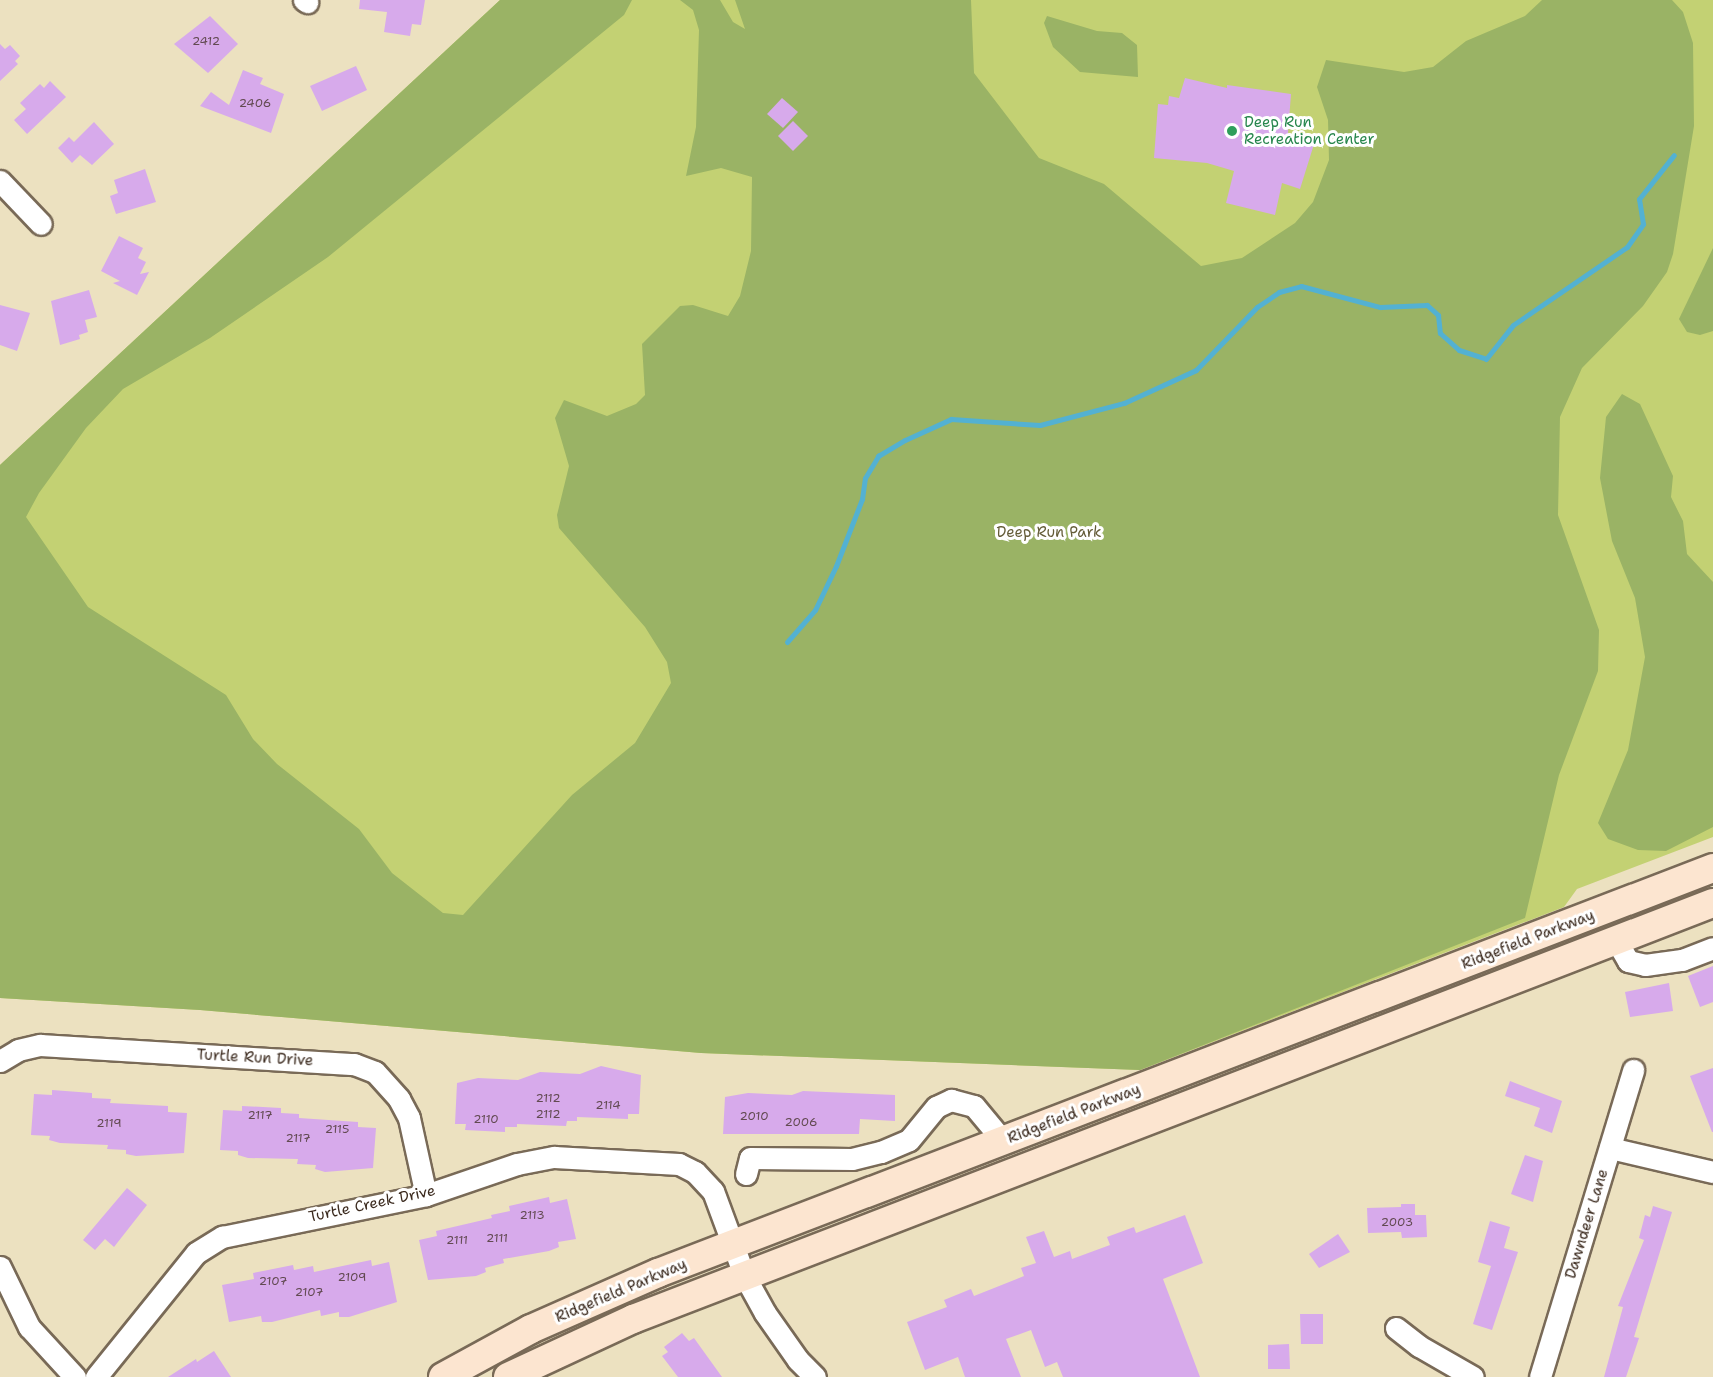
<!DOCTYPE html>
<html>
<head>
<meta charset="utf-8">
<style>
	body { margin:0 }
	#map { position:relative; width:1713px; height:1377px; overflow:hidden; background:#ece1c0; font-family:"Shantell Sans",sans-serif }
	div>[style] { position:absolute }
	.green>* { inset:0; background:#c3d173 }
	.forest>* { inset:0; background:#9ab365 }
	.stream>* { height:5px; margin:-2.5px; padding:0 2.5px; transform-origin:2.5px; border-radius:2.5px; background:#53b1d2 }
	.building>* { inset:0; background:#d7aaeb }
	.roads { filter:drop-shadow(2px 0 #796a57) drop-shadow(-2px 0 #796a57) drop-shadow(0 2px #796a57) drop-shadow(0 -2px #796a57) }
	.minor>* { height:21px; margin:-10.5px; padding:0 10.5px; transform-origin:10.5px; border-radius:10.5px; background:#fff }
	.secondary>* { height:28px; margin:-14px; padding:0 14px; transform-origin:14px; border-radius:14px; background:#fce5d0 }
	.dots>* { width:16px; height:16px; translate:-50% -50%; box-sizing:border-box; border:3px solid #fff; border-radius:50% }
	span { translate:-50% -50%; white-space:nowrap; text-align:center; line-height:1.15; -webkit-text-stroke:6px #fff; paint-order:stroke }
	.number-label { font-size:12px; color:#624a51 }
	.number-label span { -webkit-text-stroke-width:0 }
	.leisure-label { font-size:15px; color:#27864d }
	.left { translate:0 -50%; text-align:left }
	.park-label { font-size:15px; color:#645c38 }
	.street-label { font-size:15px; color:#3b2a1e }
</style>
</head>
<body>
<div id="map">
	<div class="green">
		<i style="clip-path:polygon(500px 0,1713px 0,1713px 837px,1577px 889px,1564px 907px,1140px 1070px,701px 1053px,200px 1010px,0 998px,0 465px)"></i>
	</div>
	<div class="forest">
		<i style="clip-path:polygon(500px 0,632px 0,624px 15px,328px 257px,210px 338px,123px 389px,86px 428px,39px 493px,26px 517px,88px 607px,226px 695px,253px 739px,277px 764px,359px 829px,392px 873px,443px 913px,463px 915px,572px 795px,635px 743px,671px 683px,667px 662px,645px 627px,559px 528px,557px 515px,569px 466px,555px 418px,564px 400px,607px 416px,636px 404px,645px 395px,642px 344px,680px 306px,693px 305px,728px 316px,740px 296px,751px 251px,752px 177px,721px 168px,686px 176px,696px 127px,699px 30px,693px 10px,680px 0,720px 0,733px 22px,745px 29px,735px 0,971px 0,974px 73px,1039px 158px,1104px 184px,1201px 266px,1242px 258px,1295px 223px,1313px 202px,1329px 160px,1328px 120px,1317px 87px,1326px 60px,1404px 72px,1433px 67px,1466px 41px,1525px 16px,1542px 0,1672px 0,1683px 12px,1693px 43px,1694px 126px,1673px 254px,1667px 272px,1643px 306px,1582px 368px,1560px 417px,1558px 515px,1599px 630px,1598px 671px,1559px 775px,1525px 918px,1140px 1070px,701px 1053px,200px 1010px,0 998px,0 465px)"></i>
		<i style="clip-path:polygon(1047px 16px,1097px 31px,1122px 33px,1137px 45px,1138px 77px,1080px 72px,1053px 47px,1044px 23px)"></i>
		<i style="clip-path:polygon(1713px 248px,1713px 331px,1700px 335px,1687px 332px,1679px 319px)"></i>
		<i style="clip-path:polygon(1622px 394px,1640px 404px,1673px 476px,1671px 497px,1683px 521px,1687px 554px,1713px 582px,1713px 827px,1666px 851px,1638px 850px,1608px 839px,1598px 823px,1628px 750px,1645px 657px,1635px 598px,1612px 541px,1600px 478px,1606px 417px)"></i>
	</div>
	<div class="stream">
		<i style="left:787px;top:642px;width:43px;rotate:-48.8deg"></i>
		<i style="left:815px;top:610px;width:49px;rotate:-64.5deg"></i>
		<i style="left:836px;top:566px;width:72px;rotate:-68.8deg"></i>
		<i style="left:862px;top:499px;width:21px;rotate:-82deg"></i>
		<i style="left:865px;top:478px;width:26px;rotate:-59deg"></i>
		<i style="left:878px;top:456px;width:31px;rotate:-31deg"></i>
		<i style="left:905px;top:440px;width:51px;rotate:-24.5deg"></i>
		<i style="left:951px;top:419px;width:89px;rotate:3.9deg"></i>
		<i style="left:1040px;top:425px;width:87px;rotate:-14.7deg"></i>
		<i style="left:1124px;top:403px;width:79px;rotate:-24.6deg"></i>
		<i style="left:1196px;top:370px;width:88px;rotate:-45.9deg"></i>
		<i style="left:1257px;top:307px;width:27px;rotate:-34deg"></i>
		<i style="left:1279px;top:292px;width:23px;rotate:-15deg"></i>
		<i style="left:1301px;top:286px;width:82px;rotate:14.9deg"></i>
		<i style="left:1380px;top:307px;width:47px;rotate:-2.4deg"></i>
		<i style="left:1427px;top:305px;width:15px;rotate:42deg"></i>
		<i style="left:1438px;top:315px;width:18px;rotate:84deg"></i>
		<i style="left:1440px;top:333px;width:25px;rotate:42deg"></i>
		<i style="left:1459px;top:350px;width:28px;rotate:18deg"></i>
		<i style="left:1486px;top:359px;width:43px;rotate:-51.5deg"></i>
		<i style="left:1513px;top:325px;width:138px;rotate:-34.4deg"></i>
		<i style="left:1627px;top:247px;width:28px;rotate:-55deg"></i>
		<i style="left:1643px;top:224px;width:25px;rotate:-99deg"></i>
		<i style="left:1639px;top:199px;width:56px;rotate:-51.5deg"></i>
	</div>
	<div class="building">
		<i style="clip-path:polygon(360px 0,425px 0,421px 25px,412px 24px,410px 36px,384px 32px,387px 12px,359px 9px)"></i>
		<i style="clip-path:polygon(210px 16px,238px 44px,208px 73px,174px 44px)"></i>
		<i style="clip-path:polygon(0 44px,5px 49px,10px 45px,20px 56px,15px 61px,18px 64px,0 81px)"></i>
		<i style="clip-path:polygon(356px 66px,367px 90px,322px 111px,310px 86px)"></i>
		<i style="clip-path:polygon(243px 70px,263px 78px,260px 84px,284px 94px,271px 133px,200px 106px,211px 92px,229px 105px)"></i>
		<i style="clip-path:polygon(1185px 78px,1227px 88px,1227px 85px,1291px 94px,1288px 133px,1315px 141px,1300px 189px,1282px 183px,1275px 215px,1226px 203px,1234px 171px,1207px 163px,1154px 158px,1158px 104px,1168px 105px,1169px 96px,1179px 98px)"></i>
		<i style="clip-path:polygon(50px 81px,66px 97px,27px 134px,14px 120px,26px 109px,20px 103px,40px 84px,44px 88px)"></i>
		<i style="clip-path:polygon(782px 98px,798px 112px,783px 128px,767px 114px)"></i>
		<i style="clip-path:polygon(793px 121px,808px 136px,793px 151px,778px 136px)"></i>
		<i style="clip-path:polygon(94px 122px,114px 144px,92px 165px,80px 155px,72px 163px,58px 148px,69px 137px,74px 142px)"></i>
		<i style="clip-path:polygon(145px 169px,156px 202px,116px 214px,110px 196px,118px 193px,114px 180px)"></i>
		<i style="clip-path:polygon(119px 236px,143px 248px,138px 258px,146px 262px,140px 274px,149px 272px,137px 295px,113px 283px,120px 281px,101px 271px)"></i>
		<i style="clip-path:polygon(89px 290px,97px 317px,85px 320px,88px 332px,79px 335px,80px 339px,60px 345px,51px 301px)"></i>
		<i style="clip-path:polygon(0 305px,30px 313px,17px 351px,0 345px)"></i>
		<i style="clip-path:polygon(1713px 966px,1713px 1002px,1700px 1007px,1688px 976px)"></i>
		<i style="clip-path:polygon(1669px 983px,1673px 1011px,1630px 1017px,1625px 992px)"></i>
		<i style="clip-path:polygon(601px 1066px,641px 1075px,639px 1114px,628px 1114px,628px 1119px,577px 1117px,577px 1121px,567px 1121px,566px 1126px,517px 1124px,517px 1127px,505px 1127px,505px 1132px,465px 1130px,466px 1124px,455px 1124px,457px 1083px,478px 1078px,518px 1080px,540px 1072px,580px 1074px)"></i>
		<i style="clip-path:polygon(1713px 1068px,1713px 1132px,1712px 1132px,1690px 1076px)"></i>
		<i style="clip-path:polygon(1510px 1081px,1562px 1101px,1552px 1133px,1534px 1126px,1540px 1108px,1505px 1096px)"></i>
		<i style="clip-path:polygon(52px 1090px,92px 1093px,92px 1098px,111px 1099px,110px 1103px,168px 1106px,168px 1112px,187px 1113px,184px 1153px,136px 1156px,126px 1154px,126px 1150px,107px 1149px,108px 1145px,60px 1143px,49px 1140px,50px 1136px,31px 1135px,34px 1094px,52px 1095px)"></i>
		<i style="clip-path:polygon(803px 1091px,895px 1095px,895px 1121px,860px 1119px,859px 1134px,723px 1134px,725px 1097px,748px 1093px,792px 1095px)"></i>
		<i style="clip-path:polygon(242px 1106px,281px 1108px,281px 1113px,299px 1114px,299px 1118px,358px 1122px,358px 1127px,376px 1128px,373px 1168px,325px 1172px,315px 1169px,316px 1165px,297px 1164px,298px 1159px,248px 1158px,238px 1155px,238px 1151px,220px 1150px,223px 1110px,242px 1111px)"></i>
		<i style="clip-path:polygon(1525px 1155px,1543px 1161px,1533px 1202px,1511px 1194px)"></i>
		<i style="clip-path:polygon(127px 1188px,147px 1205px,114px 1247px,105px 1239px,95px 1250px,83px 1240px)"></i>
		<i style="clip-path:polygon(549px 1197px,550px 1203px,567px 1199px,576px 1239px,558px 1242px,559px 1247px,549px 1251px,503px 1259px,504px 1263px,485px 1268px,486px 1272px,476px 1276px,428px 1280px,419px 1240px,437px 1236px,436px 1231px,492px 1218px,491px 1215px,510px 1211px,509px 1206px)"></i>
		<i style="clip-path:polygon(1401px 1204px,1415px 1204px,1415px 1215px,1426px 1215px,1427px 1237px,1402px 1238px,1401px 1232px,1368px 1233px,1367px 1208px,1401px 1207px)"></i>
		<i style="clip-path:polygon(1653px 1206px,1672px 1212px,1634px 1337px,1639px 1338px,1626px 1377px,1604px 1377px,1623px 1307px,1618px 1306px,1644px 1240px,1639px 1238px,1645px 1215px,1650px 1217px)"></i>
		<i style="clip-path:polygon(1185px 1215px,1203px 1263px,1163px 1279px,1200px 1377px,1063px 1377px,1057px 1362px,1045px 1367px,1031px 1330px,1006px 1339px,1021px 1377px,965px 1377px,958px 1357px,925px 1370px,907px 1322px,947px 1307px,944px 1300px,971px 1289px,974px 1296px,1024px 1276px,1021px 1268px,1036px 1263px,1026px 1237px,1044px 1231px,1054px 1257px,1070px 1251px,1072px 1259px,1110px 1245px,1107px 1237px,1134px 1227px,1136px 1233px)"></i>
		<i style="clip-path:polygon(1490px 1221px,1510px 1227px,1504px 1248px,1518px 1252px,1492px 1330px,1473px 1324px,1491px 1266px,1478px 1262px)"></i>
		<i style="clip-path:polygon(1338px 1234px,1350px 1252px,1319px 1268px,1309px 1254px)"></i>
		<i style="clip-path:polygon(371px 1260px,372px 1266px,389px 1262px,397px 1302px,349px 1317px,339px 1317px,339px 1312px,321px 1316px,320px 1310px,272px 1322px,262px 1322px,261px 1316px,229px 1322px,222px 1285px,254px 1279px,253px 1273px,293px 1265px,294px 1270px,313px 1266px,314px 1272px)"></i>
		<i style="clip-path:polygon(1300px 1314px,1323px 1314px,1323px 1344px,1301px 1344px)"></i>
		<i style="clip-path:polygon(682px 1333px,689px 1341px,694px 1338px,722px 1377px,678px 1377px,662px 1356px,668px 1352px,664px 1347px)"></i>
		<i style="clip-path:polygon(1289px 1344px,1290px 1369px,1268px 1369px,1268px 1345px)"></i>
		<i style="clip-path:polygon(214px 1351px,231px 1377px,168px 1377px,196px 1359px,197px 1362px)"></i>
	</div>
	<div class="roads">
		<div class="minor">
			<i style="left:304px;top:0;width:4px;rotate:34deg"></i>
			<i style="left:0;top:181px;width:59px;rotate:46.4deg"></i>
			<i style="left:1616px;top:940px;width:24px;rotate:60deg"></i>
			<i style="left:1628px;top:961px;width:17px;rotate:13deg"></i>
			<i style="left:1645px;top:965px;width:37px;rotate:-8deg"></i>
			<i style="left:1682px;top:960px;width:33px;rotate:-21deg"></i>
			<i style="left:0;top:1061px;width:21px;rotate:-31deg"></i>
			<i style="left:18px;top:1050px;width:23px;rotate:-13deg"></i>
			<i style="left:40px;top:1045px;width:315px;rotate:3.5deg"></i>
			<i style="left:354px;top:1064px;width:22px;rotate:21deg"></i>
			<i style="left:375px;top:1072px;width:36px;rotate:48deg"></i>
			<i style="left:399px;top:1099px;width:21px;rotate:62deg"></i>
			<i style="left:409px;top:1118px;width:79px;rotate:77.6deg"></i>
			<i style="left:1610px;top:1148px;width:106px;rotate:13.1deg"></i>
			<i style="left:746px;top:1174px;width:16px;rotate:-76deg"></i>
			<i style="left:750px;top:1158px;width:102px;rotate:0.6deg"></i>
			<i style="left:852px;top:1159px;width:30px;rotate:-14deg"></i>
			<i style="left:881px;top:1152px;width:30px;rotate:-23deg"></i>
			<i style="left:909px;top:1140px;width:43px;rotate:-50.7deg"></i>
			<i style="left:936px;top:1107px;width:17px;rotate:-25deg"></i>
			<i style="left:951px;top:1100px;width:24px;rotate:15deg"></i>
			<i style="left:974px;top:1106px;width:47px;rotate:50.2deg"></i>
			<i style="left:0;top:1267px;width:67px;rotate:64.2deg"></i>
			<i style="left:29px;top:1327px;width:68px;rotate:47.4deg"></i>
			<i style="left:1396px;top:1328px;width:29px;rotate:38deg"></i>
			<i style="left:1419px;top:1346px;width:62px;rotate:29.9deg"></i>
			<i style="left:96px;top:1377px;width:159px;rotate:-51.1deg"></i>
			<i style="left:196px;top:1253px;width:31px;rotate:-32deg"></i>
			<i style="left:222px;top:1237px;width:208px;rotate:-11.6deg"></i>
			<i style="left:426px;top:1195px;width:96px;rotate:-18.8deg"></i>
			<i style="left:517px;top:1164px;width:38px;rotate:-11deg"></i>
			<i style="left:554px;top:1157px;width:125px;rotate:3.2deg"></i>
			<i style="left:679px;top:1164px;width:18px;rotate:27deg"></i>
			<i style="left:695px;top:1172px;width:26px;rotate:47deg"></i>
			<i style="left:713px;top:1191px;width:90px;rotate:69.7deg"></i>
			<i style="left:744px;top:1275px;width:43px;rotate:61.1deg"></i>
			<i style="left:765px;top:1313px;width:57px;rotate:54.9deg"></i>
			<i style="left:798px;top:1360px;width:24px;rotate:45deg"></i>
			<i style="left:1540px;top:1377px;width:321px;rotate:-73.1deg"></i>
		</div>
		<div class="secondary">
			<i style="left:443px;top:1377px;width:100px;rotate:-28.6deg"></i>
			<i style="left:531px;top:1329px;width:139px;rotate:-23.8deg"></i>
			<i style="left:658px;top:1273px;width:1130px;rotate:-21deg"></i>
			<i style="left:508px;top:1377px;width:138px;rotate:-24.9deg"></i>
			<i style="left:633px;top:1319px;width:1157px;rotate:-21.07deg"></i>
		</div>
	</div>
	<div class="dots">
		<i style="left:1232px;top:131px;background:#2e9e5b"></i>
	</div>
	<div class="number-label">
		<span style="left:206px;top:42px">2412</span>
		<span style="left:255px;top:104px">2406</span>
		<span style="left:548px;top:1099px">2112</span>
		<span style="left:608px;top:1106px">2114</span>
		<span style="left:548px;top:1115px">2112</span>
		<span style="left:260px;top:1116px">2117</span>
		<span style="left:754px;top:1117px">2010</span>
		<span style="left:486px;top:1120px">2110</span>
		<span style="left:801px;top:1123px">2006</span>
		<span style="left:109px;top:1124px">2119</span>
		<span style="left:337px;top:1130px">2115</span>
		<span style="left:298px;top:1139px">2117</span>
		<span style="left:532px;top:1216px">2113</span>
		<span style="left:1397px;top:1223px">2003</span>
		<span style="left:497px;top:1239px">2111</span>
		<span style="left:457px;top:1241px">2111</span>
		<span style="left:352px;top:1278px">2109</span>
		<span style="left:273px;top:1282px">2107</span>
		<span style="left:309px;top:1293px">2107</span>
	</div>
	<div class="leisure-label">
		<span class="left" style="left:1244px;top:131px">Deep Run<br>Recreation Center</span>
	</div>
	<div class="park-label">
		<span style="left:1049px;top:533px">Deep Run Park</span>
	</div>
	<div class="street-label">
		<span style="left:1528px;top:940px;rotate:-21deg">Ridgefield Parkway</span>
		<span style="left:255px;top:1058px;rotate:3deg">Turtle Run Drive</span>
		<span style="left:1074px;top:1114px;rotate:-21deg">Ridgefield Parkway</span>
		<span style="left:372px;top:1204px;rotate:-12deg">Turtle Creek Drive</span>
		<span style="left:1587px;top:1224px;rotate:-73deg">Dawndeer Lane</span>
		<span style="left:621px;top:1291px;rotate:-23deg">Ridgefield Parkway</span>
	</div>
</div>
</body>
</html>
